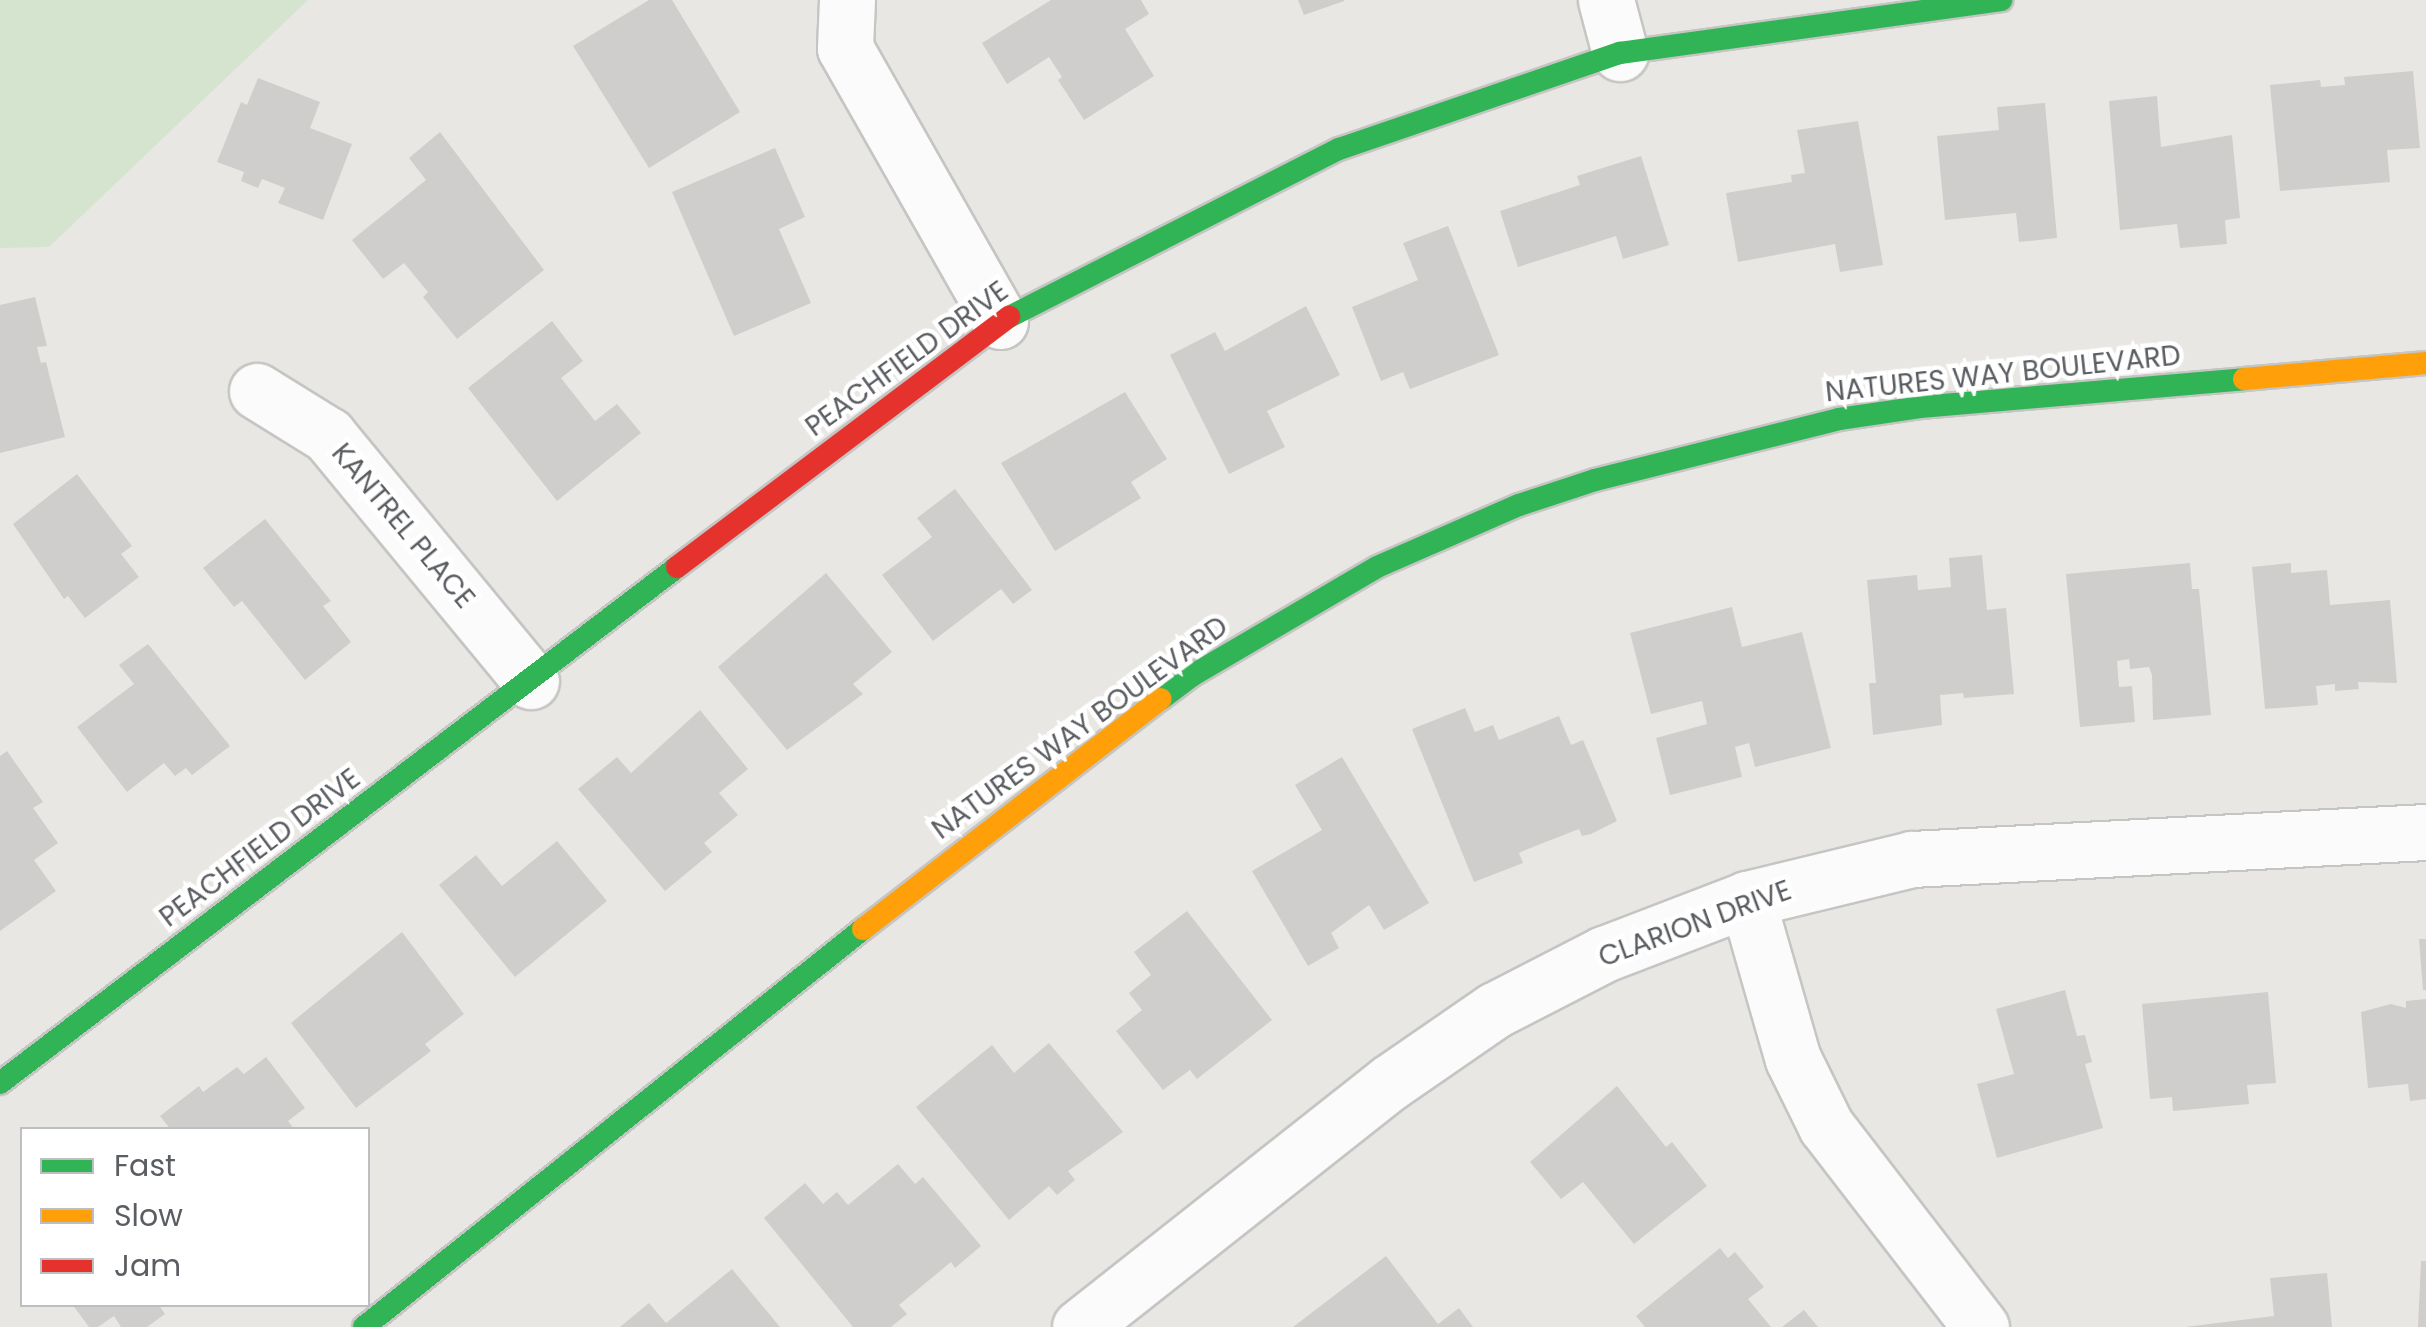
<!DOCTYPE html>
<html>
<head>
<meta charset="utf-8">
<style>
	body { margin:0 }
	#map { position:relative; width:2426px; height:1327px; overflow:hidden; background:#e9e7e3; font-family:Poppins,sans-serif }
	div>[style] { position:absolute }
	.green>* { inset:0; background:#d4e4cf }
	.building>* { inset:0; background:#d0cecc }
	.roads { filter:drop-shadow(2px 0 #c5c5c4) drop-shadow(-2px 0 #c5c5c4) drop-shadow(0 2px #c5c5c4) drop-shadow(0 -2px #c5c5c4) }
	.street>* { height:55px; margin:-27.5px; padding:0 27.5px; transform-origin:27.5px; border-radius:27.5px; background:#fcfbfb }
	.fast>* { height:22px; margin:-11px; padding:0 11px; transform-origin:11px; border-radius:11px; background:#30b455 }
	.slow>* { height:22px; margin:-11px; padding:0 11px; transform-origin:11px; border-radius:11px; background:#ff9f0a }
	.jam>* { height:22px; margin:-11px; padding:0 11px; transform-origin:11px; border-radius:11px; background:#e5322d }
	span { translate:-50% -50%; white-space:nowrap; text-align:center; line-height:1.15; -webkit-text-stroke:9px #fff; paint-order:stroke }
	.street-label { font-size:28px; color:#5a5d61 }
	.legend { position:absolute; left:20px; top:1127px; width:350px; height:180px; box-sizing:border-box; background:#fff; border:2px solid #bdbec0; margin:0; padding:12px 18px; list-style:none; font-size:30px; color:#5a5d61 }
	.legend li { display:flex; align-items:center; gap:20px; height:50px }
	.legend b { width:50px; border:2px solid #bdbec0 }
</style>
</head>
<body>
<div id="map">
	<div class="green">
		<i style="clip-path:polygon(0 0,308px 0,49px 247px,0 248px)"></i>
	</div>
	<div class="building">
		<i style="clip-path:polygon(649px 0,672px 0,740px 112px,649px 168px,573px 46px)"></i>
		<i style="clip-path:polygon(1051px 0,1141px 0,1149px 14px,1125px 29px,1154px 76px,1084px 120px,1058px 80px,1062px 77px,1049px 57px,1007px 84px,982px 43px)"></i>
		<i style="clip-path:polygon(1298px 0,1344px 0,1344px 1px,1304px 15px)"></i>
		<i style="clip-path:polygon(2413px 71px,2420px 148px,2387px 150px,2390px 182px,2280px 191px,2270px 85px,2320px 80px,2321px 87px,2345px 85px,2344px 77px)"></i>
		<i style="clip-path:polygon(258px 78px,320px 102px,310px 128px,352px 144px,323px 220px,278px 203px,285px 188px,262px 179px,258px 188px,241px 181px,244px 172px,217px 162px,241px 102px,247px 105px)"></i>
		<i style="clip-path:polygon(2157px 96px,2161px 147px,2232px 135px,2240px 218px,2225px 220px,2227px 244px,2180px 248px,2177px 224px,2120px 230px,2109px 101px)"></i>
		<i style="clip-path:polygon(2045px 103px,2057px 238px,2019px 242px,2016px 213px,1945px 220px,1937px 136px,1999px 130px,1997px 107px)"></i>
		<i style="clip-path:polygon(1858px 121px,1883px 265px,1840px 272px,1835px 244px,1738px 262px,1726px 193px,1792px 182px,1791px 175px,1805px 173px,1797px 130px)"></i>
		<i style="clip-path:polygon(440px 132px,544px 270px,457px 339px,423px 297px,428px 292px,404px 263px,383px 279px,352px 240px,426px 180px,409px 158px)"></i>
		<i style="clip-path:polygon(775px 148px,805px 217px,779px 229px,811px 303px,734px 336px,672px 192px)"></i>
		<i style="clip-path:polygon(1641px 156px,1669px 245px,1623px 259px,1616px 236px,1518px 267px,1500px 211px,1580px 185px,1577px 176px)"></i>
		<i style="clip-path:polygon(1448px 226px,1499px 355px,1410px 389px,1403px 372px,1381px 381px,1352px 307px,1418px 280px,1403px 243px)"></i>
		<i style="clip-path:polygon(35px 297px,47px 346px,37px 347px,41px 363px,46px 362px,65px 437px,0 453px,0 305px)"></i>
		<i style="clip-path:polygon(1306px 306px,1340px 375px,1267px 411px,1285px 447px,1229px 474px,1170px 355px,1215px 332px,1225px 351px)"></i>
		<i style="clip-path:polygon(552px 321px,583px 361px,561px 378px,595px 421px,617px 404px,641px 433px,557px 501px,468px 388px)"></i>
		<i style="clip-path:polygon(1125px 392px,1167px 459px,1131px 482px,1141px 498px,1055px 551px,1001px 463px)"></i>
		<i style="clip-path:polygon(77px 474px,132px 546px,121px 554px,139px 577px,85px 618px,68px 596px,64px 599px,13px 524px)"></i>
		<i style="clip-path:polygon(955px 489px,1032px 590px,1013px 604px,1001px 589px,933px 641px,882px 575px,932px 537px,917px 518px)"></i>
		<i style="clip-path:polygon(265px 519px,331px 601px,323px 606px,351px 642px,305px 680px,242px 601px,234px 607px,203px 568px)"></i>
		<i style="clip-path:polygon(1982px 555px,1987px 610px,2006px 608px,2014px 694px,1964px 698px,1963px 693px,1940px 695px,1942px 725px,1873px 735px,1869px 683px,1876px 683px,1867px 580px,1917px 575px,1918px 590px,1951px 587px,1949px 558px)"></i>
		<i style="clip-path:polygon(2190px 563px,2192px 589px,2199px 589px,2211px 715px,2153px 720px,2152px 675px,2149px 667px,2130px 669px,2129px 659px,2117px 661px,2119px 687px,2132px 686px,2135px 722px,2080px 727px,2066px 574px)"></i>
		<i style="clip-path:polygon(2291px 563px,2291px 573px,2327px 570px,2330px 605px,2390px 600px,2397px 683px,2358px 682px,2359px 689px,2335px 691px,2335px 684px,2316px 686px,2318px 705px,2265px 709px,2252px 567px)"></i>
		<i style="clip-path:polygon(826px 573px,892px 652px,853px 684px,863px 694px,787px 750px,718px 667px)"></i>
		<i style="clip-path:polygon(1732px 607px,1742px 647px,1802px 632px,1831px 748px,1755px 767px,1749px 743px,1735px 747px,1742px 777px,1670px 795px,1656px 738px,1707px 724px,1702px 701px,1651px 714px,1630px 633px)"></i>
		<i style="clip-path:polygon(148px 644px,230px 746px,192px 775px,186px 768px,175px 776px,164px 763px,127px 792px,77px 727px,134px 684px,119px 665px)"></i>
		<i style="clip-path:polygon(1465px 708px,1475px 732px,1493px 725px,1499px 740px,1559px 716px,1571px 745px,1583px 740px,1617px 821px,1591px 834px,1582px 836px,1579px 829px,1523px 851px,1519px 853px,1523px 863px,1474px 882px,1412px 729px)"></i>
		<i style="clip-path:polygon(700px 710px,748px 769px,719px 793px,738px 815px,704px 843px,712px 852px,665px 891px,578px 789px,617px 757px,631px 773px)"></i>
		<i style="clip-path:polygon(7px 751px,43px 802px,33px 808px,58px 843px,34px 860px,56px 891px,0 931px,0 756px)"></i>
		<i style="clip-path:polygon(1342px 757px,1429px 903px,1384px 930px,1369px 905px,1331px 933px,1339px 948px,1308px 966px,1252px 871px,1322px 830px,1295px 785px)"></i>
		<i style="clip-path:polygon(557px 841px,607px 901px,515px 977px,439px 885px,476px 855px,502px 886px)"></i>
		<i style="clip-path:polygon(1187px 911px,1272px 1020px,1197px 1079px,1190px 1070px,1163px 1090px,1116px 1031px,1142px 1010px,1129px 993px,1151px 975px,1134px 952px)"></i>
		<i style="clip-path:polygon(402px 932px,464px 1014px,425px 1044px,431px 1051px,356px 1108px,291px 1023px)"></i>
		<i style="clip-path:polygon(2419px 939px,2426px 939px,2426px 990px,2423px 990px)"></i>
		<i style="clip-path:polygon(2065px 990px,2077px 1036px,2085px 1035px,2092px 1062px,2085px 1064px,2103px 1128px,1997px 1158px,1977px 1084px,2014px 1074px,1996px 1009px)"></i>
		<i style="clip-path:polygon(2268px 992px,2276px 1083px,2247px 1085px,2249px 1104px,2173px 1111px,2172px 1097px,2150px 1099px,2142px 1004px)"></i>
		<i style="clip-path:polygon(2426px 999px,2426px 1099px,2410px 1101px,2408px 1084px,2368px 1088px,2361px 1012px,2391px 1004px,2406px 1008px,2406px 1001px)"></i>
		<i style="clip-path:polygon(1049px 1043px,1123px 1132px,1068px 1171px,1075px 1180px,1057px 1195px,1049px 1186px,1009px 1220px,916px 1107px,992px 1045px,1014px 1073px)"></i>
		<i style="clip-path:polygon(266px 1057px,305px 1108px,288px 1121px,295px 1130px,171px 1130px,160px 1116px,199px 1086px,203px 1092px,237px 1067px,244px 1074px)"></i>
		<i style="clip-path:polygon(1617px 1086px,1666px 1147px,1672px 1142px,1707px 1186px,1634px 1244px,1583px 1182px,1561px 1199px,1530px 1162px)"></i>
		<i style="clip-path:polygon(898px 1164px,915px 1184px,923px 1177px,981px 1246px,955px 1268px,951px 1262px,899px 1305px,907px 1314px,891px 1327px,853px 1327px,764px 1218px,805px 1183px,823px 1204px,837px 1192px,848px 1205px)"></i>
		<i style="clip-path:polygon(1720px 1248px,1728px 1258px,1735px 1252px,1764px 1287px,1748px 1299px,1771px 1327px,1645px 1327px,1636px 1316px)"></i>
		<i style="clip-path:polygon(1386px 1256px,1438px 1324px,1459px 1308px,1473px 1327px,1293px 1327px)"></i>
		<i style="clip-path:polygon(2421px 1261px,2426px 1261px,2426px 1327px,2418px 1327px)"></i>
		<i style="clip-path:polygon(732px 1269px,780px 1327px,620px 1327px,649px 1303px,666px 1323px)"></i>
		<i style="clip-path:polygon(2327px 1273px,2332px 1327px,2185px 1327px,2274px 1316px,2270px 1278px)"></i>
		<i style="clip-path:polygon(72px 1304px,158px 1304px,165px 1314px,147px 1327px,121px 1327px,114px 1316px,98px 1327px,89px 1327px)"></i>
		<i style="clip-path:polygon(1804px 1310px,1818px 1327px,1782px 1327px)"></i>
	</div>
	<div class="roads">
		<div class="street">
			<i style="left:847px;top:0;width:48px;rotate:92.4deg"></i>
			<i style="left:845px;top:48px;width:314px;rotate:60.4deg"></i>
			<i style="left:1606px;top:0;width:55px;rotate:75.2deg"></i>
			<i style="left:257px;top:391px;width:84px;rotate:31.8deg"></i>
			<i style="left:328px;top:435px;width:319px;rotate:50.5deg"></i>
			<i style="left:1747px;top:899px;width:166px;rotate:74deg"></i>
			<i style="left:1793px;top:1059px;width:75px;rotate:63.8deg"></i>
			<i style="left:1826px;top:1126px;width:254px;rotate:52.4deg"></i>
			<i style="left:1080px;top:1327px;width:394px;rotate:-38.3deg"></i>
			<i style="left:1389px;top:1083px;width:129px;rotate:-34.6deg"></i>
			<i style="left:1495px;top:1010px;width:123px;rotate:-27.2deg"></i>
			<i style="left:1604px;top:954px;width:153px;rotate:-21deg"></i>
			<i style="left:1747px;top:899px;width:170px;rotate:-13.6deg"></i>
			<i style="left:1912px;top:859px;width:515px;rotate:-3.01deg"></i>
		</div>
		<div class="fast">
			<i style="left:1009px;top:317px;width:370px;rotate:-27deg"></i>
			<i style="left:1339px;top:149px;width:297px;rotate:-18.9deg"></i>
			<i style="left:1620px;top:53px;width:385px;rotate:-7.9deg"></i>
			<i style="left:1161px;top:699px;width:40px;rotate:-37deg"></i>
			<i style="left:1193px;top:675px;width:213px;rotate:-30.4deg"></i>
			<i style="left:1377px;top:567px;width:155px;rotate:-23.6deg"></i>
			<i style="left:1519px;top:505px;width:80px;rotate:-18.2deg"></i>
			<i style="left:1595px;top:480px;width:252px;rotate:-14deg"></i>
			<i style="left:1839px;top:419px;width:82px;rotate:-8.4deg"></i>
			<i style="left:1920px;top:407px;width:325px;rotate:-4.9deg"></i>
			<i style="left:0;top:1083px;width:851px;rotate:-37.31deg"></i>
			<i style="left:364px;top:1327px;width:638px;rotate:-38.58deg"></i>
		</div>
		<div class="slow">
			<i style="left:2244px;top:379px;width:183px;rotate:-5deg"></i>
			<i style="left:863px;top:929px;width:376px;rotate:-37.7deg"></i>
		</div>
		<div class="jam">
			<i style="left:677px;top:567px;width:416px;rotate:-37deg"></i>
		</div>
	</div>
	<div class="street-label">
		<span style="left:907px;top:359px;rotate:-36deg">PEACHFIELD DRIVE</span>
		<span style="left:2003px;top:374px;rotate:-6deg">NATURES WAY BOULEVARD</span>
		<span style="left:403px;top:526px;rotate:50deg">KANTREL PLACE</span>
		<span style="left:1080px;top:728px;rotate:-36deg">NATURES WAY BOULEVARD</span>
		<span style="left:260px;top:848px;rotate:-37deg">PEACHFIELD DRIVE</span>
		<span style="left:1695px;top:924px;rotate:-20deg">CLARION DRIVE</span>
	</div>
	<ul class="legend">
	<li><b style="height:12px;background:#30b455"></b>Fast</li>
	<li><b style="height:12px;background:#ff9f0a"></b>Slow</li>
	<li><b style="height:12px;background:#e5322d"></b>Jam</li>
	</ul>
</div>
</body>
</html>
